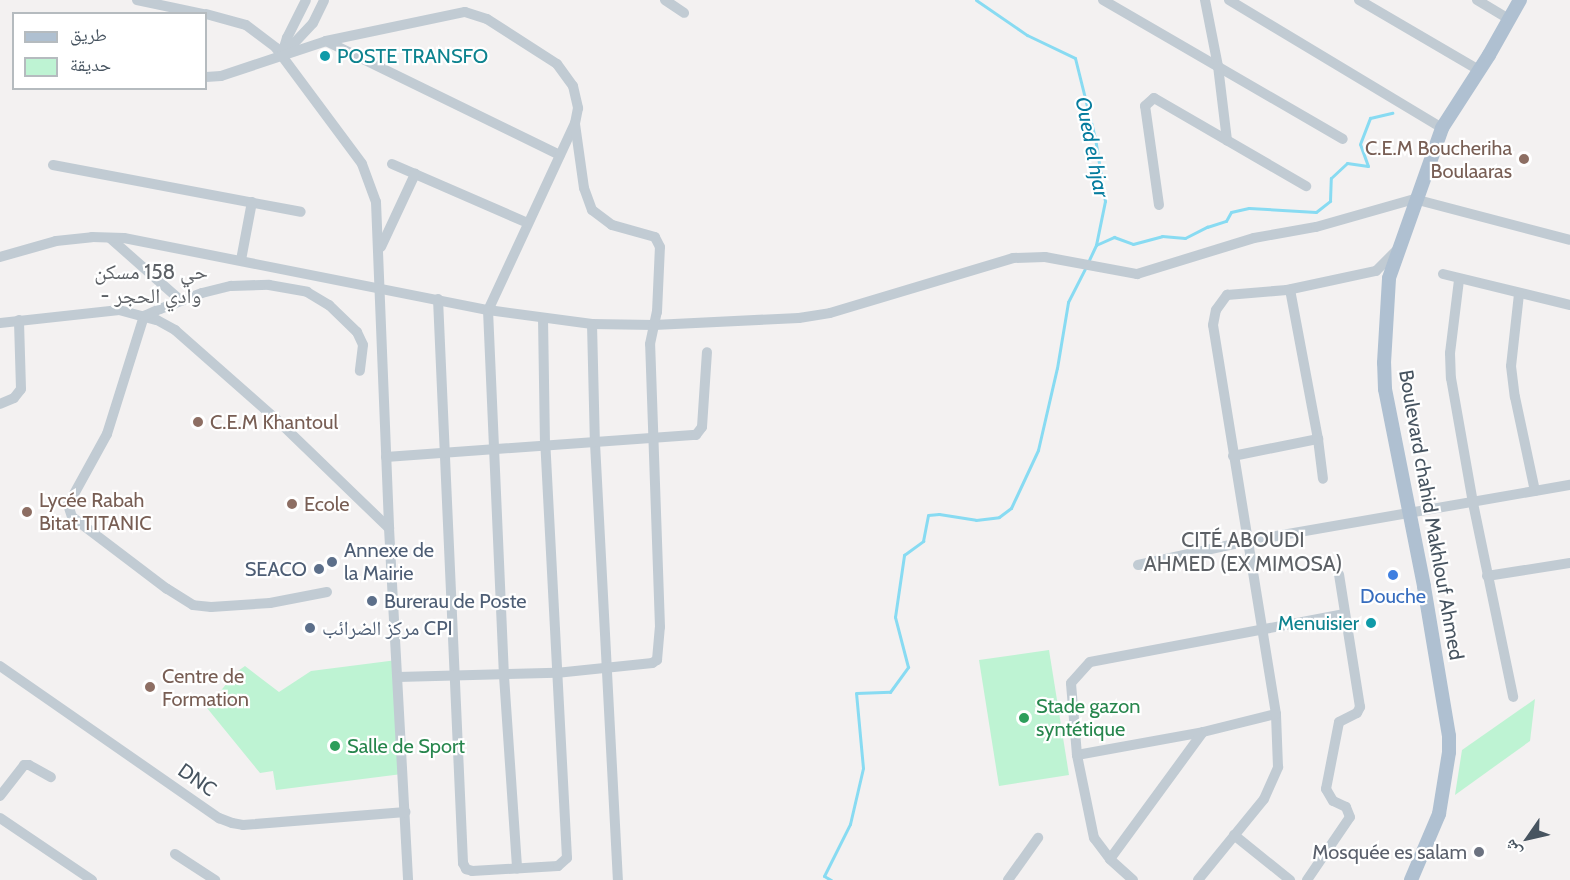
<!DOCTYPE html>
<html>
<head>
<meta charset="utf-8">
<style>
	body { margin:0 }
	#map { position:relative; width:1570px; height:880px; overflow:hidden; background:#f3f1f1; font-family:Cabin,"Noto Naskh Arabic",sans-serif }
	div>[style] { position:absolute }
	.green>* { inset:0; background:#bef3d3 }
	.stream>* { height:3px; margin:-1.5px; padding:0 1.5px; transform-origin:1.5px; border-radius:1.5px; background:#88dbf2 }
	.minor>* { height:10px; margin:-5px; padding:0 5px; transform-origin:5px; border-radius:5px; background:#c1cbd3 }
	.major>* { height:14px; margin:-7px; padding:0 7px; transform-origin:7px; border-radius:7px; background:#afc0d1 }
	.dots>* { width:16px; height:16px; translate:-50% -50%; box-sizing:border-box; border:3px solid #fff; border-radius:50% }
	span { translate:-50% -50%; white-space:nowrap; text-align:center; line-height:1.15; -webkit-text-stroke:4.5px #fff; paint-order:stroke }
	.culture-label { font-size:20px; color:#0d838f }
	.left { translate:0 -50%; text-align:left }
	.right { translate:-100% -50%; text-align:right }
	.education-label { font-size:20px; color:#785e54 }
	.street-label { font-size:20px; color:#475460 }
	.service-label { font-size:20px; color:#4e5e75 }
	.shop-label { font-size:20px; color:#366cbe }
	.leisure-label { font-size:20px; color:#27864d }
	.worship-label { font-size:20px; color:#5b616d }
	.water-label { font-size:21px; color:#057c9e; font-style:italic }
	.neighbourhood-label { font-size:21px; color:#5d6166 }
	.legend { position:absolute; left:12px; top:12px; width:195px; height:78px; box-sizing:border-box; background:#fff; border:2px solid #b5bbbf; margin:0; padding:8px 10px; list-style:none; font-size:18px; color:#475460 }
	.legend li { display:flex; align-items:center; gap:12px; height:30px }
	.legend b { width:30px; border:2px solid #b5bbbf }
	.north { position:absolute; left:1498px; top:808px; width:60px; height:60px; -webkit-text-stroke:4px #fff; paint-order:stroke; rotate:236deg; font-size:16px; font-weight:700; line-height:24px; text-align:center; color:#475460 }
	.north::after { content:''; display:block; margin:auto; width:21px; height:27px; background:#475460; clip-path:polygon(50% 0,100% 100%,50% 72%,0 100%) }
</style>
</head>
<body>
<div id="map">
	<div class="green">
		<i style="clip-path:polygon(1049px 650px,1069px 775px,999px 786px,979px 660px)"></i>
		<i style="clip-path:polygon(397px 660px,402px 774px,276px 790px,273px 771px,260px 773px,207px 708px,235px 673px,245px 666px,279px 692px,311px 671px)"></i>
		<i style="clip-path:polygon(1535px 699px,1530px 741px,1455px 795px,1462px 750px)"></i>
	</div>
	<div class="stream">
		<i style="left:976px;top:0;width:62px;rotate:34.5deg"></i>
		<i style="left:1027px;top:35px;width:53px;rotate:25.6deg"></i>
		<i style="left:1075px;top:58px;width:82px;rotate:76deg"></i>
		<i style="left:1095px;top:138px;width:64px;rotate:81deg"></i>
		<i style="left:1105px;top:201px;width:45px;rotate:101.6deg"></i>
		<i style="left:1096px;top:245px;width:19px;rotate:115deg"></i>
		<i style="left:1096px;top:245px;width:20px;rotate:-24deg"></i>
		<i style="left:1114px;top:237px;width:20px;rotate:20deg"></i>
		<i style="left:1133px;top:244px;width:30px;rotate:-15deg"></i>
		<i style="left:1162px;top:236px;width:23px;rotate:5deg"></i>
		<i style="left:1185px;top:238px;width:25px;rotate:-27deg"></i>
		<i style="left:1207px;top:227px;width:20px;rotate:-18deg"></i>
		<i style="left:1226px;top:221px;width:10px;rotate:-61deg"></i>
		<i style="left:1231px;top:212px;width:18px;rotate:-13deg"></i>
		<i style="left:1249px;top:208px;width:67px;rotate:3.4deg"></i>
		<i style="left:1316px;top:212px;width:18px;rotate:-38deg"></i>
		<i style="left:1330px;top:201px;width:23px;rotate:-88deg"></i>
		<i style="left:1331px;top:178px;width:22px;rotate:-43deg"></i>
		<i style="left:1347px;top:163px;width:21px;rotate:8deg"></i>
		<i style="left:1368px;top:166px;width:23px;rotate:-110deg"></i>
		<i style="left:1360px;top:144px;width:28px;rotate:-69deg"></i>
		<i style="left:1370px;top:118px;width:23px;rotate:-13deg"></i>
		<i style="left:831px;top:880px;width:8px;rotate:-150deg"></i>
		<i style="left:824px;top:876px;width:58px;rotate:-63.4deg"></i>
		<i style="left:850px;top:824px;width:57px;rotate:-76.9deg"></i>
		<i style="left:863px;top:768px;width:75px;rotate:-95.3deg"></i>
		<i style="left:856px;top:693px;width:34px;rotate:-2deg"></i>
		<i style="left:890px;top:692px;width:31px;rotate:-54deg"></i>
		<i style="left:908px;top:667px;width:52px;rotate:-104.6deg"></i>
		<i style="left:895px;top:617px;width:63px;rotate:-81.7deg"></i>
		<i style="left:904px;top:555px;width:24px;rotate:-36deg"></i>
		<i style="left:923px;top:541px;width:26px;rotate:-79deg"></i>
		<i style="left:928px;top:515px;width:11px;rotate:-5deg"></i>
		<i style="left:939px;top:514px;width:37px;rotate:9deg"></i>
		<i style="left:976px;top:520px;width:23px;rotate:-7deg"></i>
		<i style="left:999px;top:517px;width:15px;rotate:-37deg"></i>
		<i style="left:1011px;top:508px;width:64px;rotate:-65deg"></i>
		<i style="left:1038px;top:450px;width:84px;rotate:-77deg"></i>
		<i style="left:1057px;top:368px;width:67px;rotate:-80.5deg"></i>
		<i style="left:1068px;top:302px;width:38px;rotate:-63deg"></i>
	</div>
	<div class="minor">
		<i style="left:137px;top:0;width:67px;rotate:12deg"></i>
		<i style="left:665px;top:0;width:23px;rotate:34deg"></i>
		<i style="left:1103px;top:0;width:277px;rotate:30.1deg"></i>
		<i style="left:1205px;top:0;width:67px;rotate:78.9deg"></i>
		<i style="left:1218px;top:66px;width:75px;rotate:83.1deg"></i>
		<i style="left:1229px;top:0;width:249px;rotate:31deg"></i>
		<i style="left:1359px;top:0;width:139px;rotate:30.3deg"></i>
		<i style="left:1477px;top:0;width:37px;rotate:31deg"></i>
		<i style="left:206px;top:14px;width:41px;rotate:15.4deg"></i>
		<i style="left:246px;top:25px;width:38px;rotate:37deg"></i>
		<i style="left:276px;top:48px;width:144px;rotate:53.4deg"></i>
		<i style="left:362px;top:164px;width:40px;rotate:69.8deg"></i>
		<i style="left:376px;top:202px;width:326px;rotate:87.7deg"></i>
		<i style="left:389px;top:528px;width:353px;rotate:86.9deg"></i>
		<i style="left:326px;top:41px;width:260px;rotate:26deg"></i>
		<i style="left:282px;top:54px;width:17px;rotate:-73deg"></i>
		<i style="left:287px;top:38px;width:42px;rotate:-63.4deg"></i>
		<i style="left:284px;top:54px;width:42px;rotate:-46.9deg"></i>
		<i style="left:313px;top:23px;width:25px;rotate:-64deg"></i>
		<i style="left:206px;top:77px;width:15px;rotate:-4deg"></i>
		<i style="left:221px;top:76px;width:111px;rotate:-18.4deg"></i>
		<i style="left:326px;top:41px;width:142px;rotate:-11.8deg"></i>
		<i style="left:465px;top:12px;width:23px;rotate:18deg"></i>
		<i style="left:487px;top:19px;width:83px;rotate:32.7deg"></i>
		<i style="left:557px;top:64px;width:27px;rotate:54deg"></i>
		<i style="left:573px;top:86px;width:23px;rotate:77deg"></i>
		<i style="left:578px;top:108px;width:15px;rotate:101deg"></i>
		<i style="left:575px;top:123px;width:206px;rotate:114.9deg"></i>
		<i style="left:488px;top:310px;width:366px;rotate:87.5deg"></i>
		<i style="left:504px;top:676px;width:193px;rotate:86.1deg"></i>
		<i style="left:392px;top:164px;width:148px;rotate:23.5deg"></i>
		<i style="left:53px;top:165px;width:252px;rotate:10.7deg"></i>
		<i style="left:1418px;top:200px;width:157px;rotate:14.7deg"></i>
		<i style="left:1159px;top:205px;width:100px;rotate:-98deg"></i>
		<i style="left:1145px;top:106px;width:12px;rotate:-42deg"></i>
		<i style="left:1154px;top:98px;width:176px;rotate:30.1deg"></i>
		<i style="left:110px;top:238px;width:94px;rotate:41.5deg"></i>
		<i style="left:381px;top:247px;width:81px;rotate:-65deg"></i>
		<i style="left:0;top:257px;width:58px;rotate:-15.9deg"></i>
		<i style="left:56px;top:241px;width:36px;rotate:-6deg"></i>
		<i style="left:92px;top:237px;width:32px;rotate:2deg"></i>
		<i style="left:124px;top:238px;width:371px;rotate:11.2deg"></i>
		<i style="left:488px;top:310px;width:105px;rotate:7.7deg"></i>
		<i style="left:592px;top:324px;width:62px;rotate:0.9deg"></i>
		<i style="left:654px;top:325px;width:145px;rotate:-2.8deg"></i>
		<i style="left:799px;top:318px;width:31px;rotate:-9deg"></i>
		<i style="left:830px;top:313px;width:191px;rotate:-16.7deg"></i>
		<i style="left:1013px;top:258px;width:32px;rotate:-2deg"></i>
		<i style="left:1045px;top:257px;width:94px;rotate:10.5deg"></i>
		<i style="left:1137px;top:274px;width:122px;rotate:-17.1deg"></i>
		<i style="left:1254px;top:238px;width:63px;rotate:-10.1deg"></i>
		<i style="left:1316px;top:227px;width:106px;rotate:-15.9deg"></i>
		<i style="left:241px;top:260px;width:59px;rotate:-79.3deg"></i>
		<i style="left:1443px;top:274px;width:131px;rotate:13.7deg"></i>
		<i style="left:1459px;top:280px;width:74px;rotate:97deg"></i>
		<i style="left:1450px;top:353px;width:25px;rotate:88deg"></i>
		<i style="left:1451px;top:378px;width:127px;rotate:80deg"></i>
		<i style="left:1473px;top:503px;width:198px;rotate:78.3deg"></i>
		<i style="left:1519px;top:294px;width:72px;rotate:96.3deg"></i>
		<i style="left:1511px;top:366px;width:31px;rotate:83deg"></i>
		<i style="left:1515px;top:397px;width:96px;rotate:78deg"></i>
		<i style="left:438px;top:299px;width:565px;rotate:87.46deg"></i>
		<i style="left:463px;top:863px;width:7px;rotate:63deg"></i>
		<i style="left:466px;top:869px;width:6px;rotate:18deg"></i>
		<i style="left:472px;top:871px;width:86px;rotate:-3.3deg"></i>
		<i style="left:558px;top:866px;width:12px;rotate:-42deg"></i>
		<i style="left:567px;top:858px;width:414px;rotate:-93deg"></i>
		<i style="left:545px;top:445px;width:127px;rotate:-90.9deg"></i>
		<i style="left:0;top:323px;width:120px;rotate:-6.2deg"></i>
		<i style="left:119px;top:310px;width:39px;rotate:15deg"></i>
		<i style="left:157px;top:320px;width:21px;rotate:29deg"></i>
		<i style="left:175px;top:330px;width:136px;rotate:41.4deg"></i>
		<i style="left:277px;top:420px;width:156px;rotate:44deg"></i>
		<i style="left:592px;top:324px;width:119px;rotate:88.6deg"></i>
		<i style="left:595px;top:443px;width:438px;rotate:87deg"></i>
		<i style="left:0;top:404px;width:15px;rotate:-23deg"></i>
		<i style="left:14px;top:398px;width:11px;rotate:-52deg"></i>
		<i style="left:21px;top:389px;width:69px;rotate:-91.7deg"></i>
		<i style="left:1318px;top:439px;width:40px;rotate:82.9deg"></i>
		<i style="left:1233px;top:456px;width:87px;rotate:-11.3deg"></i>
		<i style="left:1318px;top:439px;width:152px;rotate:-100.6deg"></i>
		<i style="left:386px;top:457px;width:311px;rotate:-4.1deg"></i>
		<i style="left:696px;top:435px;width:10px;rotate:-53deg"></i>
		<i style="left:702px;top:427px;width:75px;rotate:-86.2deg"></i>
		<i style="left:1138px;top:565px;width:113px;rotate:-12.3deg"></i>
		<i style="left:1248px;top:541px;width:327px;rotate:-9.9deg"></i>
		<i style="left:1487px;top:576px;width:84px;rotate:-8.9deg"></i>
		<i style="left:327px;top:592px;width:58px;rotate:169.1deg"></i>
		<i style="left:270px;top:603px;width:59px;rotate:176.1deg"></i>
		<i style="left:211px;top:607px;width:18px;rotate:-174deg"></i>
		<i style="left:193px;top:605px;width:31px;rotate:-148deg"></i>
		<i style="left:167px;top:589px;width:119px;rotate:-142.8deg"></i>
		<i style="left:72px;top:517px;width:13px;rotate:-108deg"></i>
		<i style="left:68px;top:505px;width:81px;rotate:-61.2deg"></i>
		<i style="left:107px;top:434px;width:124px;rotate:-72.6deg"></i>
		<i style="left:144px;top:316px;width:17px;rotate:-24deg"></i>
		<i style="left:160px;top:309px;width:45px;rotate:-20.9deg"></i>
		<i style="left:202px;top:293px;width:30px;rotate:-14deg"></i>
		<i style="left:231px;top:286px;width:38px;rotate:-2deg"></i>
		<i style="left:269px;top:285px;width:39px;rotate:10deg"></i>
		<i style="left:307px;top:292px;width:26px;rotate:31deg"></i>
		<i style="left:329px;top:305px;width:39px;rotate:44deg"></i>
		<i style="left:357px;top:332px;width:14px;rotate:65deg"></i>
		<i style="left:363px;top:345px;width:26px;rotate:97deg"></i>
		<i style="left:0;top:666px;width:267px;rotate:34.8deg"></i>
		<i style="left:219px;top:818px;width:14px;rotate:21deg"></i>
		<i style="left:232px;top:823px;width:11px;rotate:10deg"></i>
		<i style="left:243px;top:825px;width:163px;rotate:-4.6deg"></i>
		<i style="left:398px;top:677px;width:158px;rotate:-1.5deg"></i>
		<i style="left:556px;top:673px;width:97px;rotate:-5.9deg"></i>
		<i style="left:652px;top:663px;width:6px;rotate:-31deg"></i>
		<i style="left:657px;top:660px;width:33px;rotate:-85deg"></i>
		<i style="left:660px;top:627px;width:283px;rotate:-92deg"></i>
		<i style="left:650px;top:344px;width:33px;rotate:-78deg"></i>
		<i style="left:657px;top:312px;width:65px;rotate:-87.4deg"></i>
		<i style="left:660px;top:247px;width:11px;rotate:-117deg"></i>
		<i style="left:655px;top:237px;width:45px;rotate:-164.4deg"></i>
		<i style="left:612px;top:225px;width:25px;rotate:-143deg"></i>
		<i style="left:592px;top:210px;width:23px;rotate:-110deg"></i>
		<i style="left:584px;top:188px;width:65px;rotate:-98deg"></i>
		<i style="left:1077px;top:755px;width:128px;rotate:-10.3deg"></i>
		<i style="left:1203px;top:732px;width:75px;rotate:-13.9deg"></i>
		<i style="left:0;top:796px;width:39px;rotate:-52deg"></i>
		<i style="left:24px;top:765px;width:5px"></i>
		<i style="left:29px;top:765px;width:25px;rotate:29deg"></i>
		<i style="left:0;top:818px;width:111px;rotate:34deg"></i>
		<i style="left:1234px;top:835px;width:72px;rotate:38.8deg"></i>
		<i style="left:175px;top:854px;width:48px;rotate:33deg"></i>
		<i style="left:1110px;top:859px;width:157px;rotate:-53.8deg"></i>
		<i style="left:1008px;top:880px;width:52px;rotate:-54.5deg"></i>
		<i style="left:1133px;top:880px;width:31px;rotate:-138deg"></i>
		<i style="left:1110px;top:859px;width:26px;rotate:-127deg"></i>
		<i style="left:1094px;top:838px;width:85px;rotate:-101.6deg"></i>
		<i style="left:1077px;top:755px;width:72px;rotate:-94.8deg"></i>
		<i style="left:1071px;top:683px;width:28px;rotate:-48deg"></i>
		<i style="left:1090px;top:662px;width:259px;rotate:-10.7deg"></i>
		<i style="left:1198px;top:880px;width:104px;rotate:-50.8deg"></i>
		<i style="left:1264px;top:799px;width:35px;rotate:-66deg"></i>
		<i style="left:1278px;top:767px;width:53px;rotate:-92.2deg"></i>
		<i style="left:1276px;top:714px;width:394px;rotate:-99.2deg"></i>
		<i style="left:1213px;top:325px;width:15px;rotate:-79deg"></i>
		<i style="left:1216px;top:310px;width:19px;rotate:-54deg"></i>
		<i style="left:1227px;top:295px;width:60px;rotate:-4.8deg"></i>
		<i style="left:1287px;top:290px;width:91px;rotate:-12.1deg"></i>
		<i style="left:1376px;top:271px;width:31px;rotate:-45deg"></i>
		<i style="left:1307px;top:880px;width:76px;rotate:-55.7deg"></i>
		<i style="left:1350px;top:817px;width:11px;rotate:-112deg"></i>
		<i style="left:1346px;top:807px;width:14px;rotate:-155deg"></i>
		<i style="left:1333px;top:801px;width:14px;rotate:-120deg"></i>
		<i style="left:1326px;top:789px;width:68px;rotate:-79deg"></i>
		<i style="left:1339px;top:722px;width:20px;rotate:-27deg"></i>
		<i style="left:1357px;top:713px;width:7px;rotate:-63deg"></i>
		<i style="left:1360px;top:707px;width:134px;rotate:-99deg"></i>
	</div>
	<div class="major">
		<i style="left:1411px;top:880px;width:72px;rotate:-67deg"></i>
		<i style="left:1439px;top:814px;width:63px;rotate:-80.8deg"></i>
		<i style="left:1449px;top:752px;width:16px;rotate:-90deg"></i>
		<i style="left:1449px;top:736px;width:152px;rotate:-99.5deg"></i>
		<i style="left:1424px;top:586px;width:201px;rotate:-101.2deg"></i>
		<i style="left:1385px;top:389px;width:26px;rotate:-92deg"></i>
		<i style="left:1384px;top:363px;width:85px;rotate:-86.6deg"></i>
		<i style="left:1389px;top:278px;width:159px;rotate:-70.5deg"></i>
		<i style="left:1442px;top:128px;width:87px;rotate:-57.2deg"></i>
		<i style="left:1489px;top:55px;width:63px;rotate:-60.6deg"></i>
	</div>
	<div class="dots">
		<i style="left:325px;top:56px;background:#0f9aa8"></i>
		<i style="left:1524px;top:159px;background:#8d6e63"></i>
		<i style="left:198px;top:422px;background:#8d6e63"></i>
		<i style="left:292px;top:504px;background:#8d6e63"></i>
		<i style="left:27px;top:512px;background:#8d6e63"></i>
		<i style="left:332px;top:562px;background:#5c6f8a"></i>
		<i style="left:319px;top:569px;background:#5c6f8a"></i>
		<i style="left:1393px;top:575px;background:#3f7fe0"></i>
		<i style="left:372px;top:601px;background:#5c6f8a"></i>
		<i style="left:1371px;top:623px;background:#0f9aa8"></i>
		<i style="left:310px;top:628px;background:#5c6f8a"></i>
		<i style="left:150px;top:687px;background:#8d6e63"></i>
		<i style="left:1024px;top:718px;background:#2e9e5b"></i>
		<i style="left:335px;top:746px;background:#2e9e5b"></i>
		<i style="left:1479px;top:852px;background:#6b7280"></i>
	</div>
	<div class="culture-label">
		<span class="left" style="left:337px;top:56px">POSTE TRANSFO</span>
		<span class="right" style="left:1359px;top:623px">Menuisier</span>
	</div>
	<div class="education-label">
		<span class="right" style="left:1512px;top:160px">C.E.M Boucheriha<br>Boulaaras</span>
		<span class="left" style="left:210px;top:422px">C.E.M Khantoul</span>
		<span class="left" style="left:39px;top:512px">Lycée Rabah<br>Bitat TITANIC</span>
		<span class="left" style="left:304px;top:504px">Ecole</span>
		<span class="left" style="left:162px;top:688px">Centre de<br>Formation</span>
	</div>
	<div class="street-label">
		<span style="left:1431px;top:515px;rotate:80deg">Boulevard chahid Makhlouf Ahmed</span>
		<span style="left:197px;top:780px;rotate:35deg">DNC</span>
	</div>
	<div class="service-label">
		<span class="left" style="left:344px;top:562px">Annexe de<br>la Mairie</span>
		<span class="right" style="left:307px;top:569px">SEACO</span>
		<span class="left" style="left:384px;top:601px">Burerau de Poste</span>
		<span class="left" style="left:322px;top:628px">مركز الضرائب CPI</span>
	</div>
	<div class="shop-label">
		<span style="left:1393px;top:596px">Douche</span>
	</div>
	<div class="leisure-label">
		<span class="left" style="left:1036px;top:718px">Stade gazon<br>syntétique</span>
		<span class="left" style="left:347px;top:746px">Salle de Sport</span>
	</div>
	<div class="worship-label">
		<span class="right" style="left:1467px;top:852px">Mosquée es salam</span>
	</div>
	<div class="water-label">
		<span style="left:1092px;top:147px;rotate:79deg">Oued el hjar</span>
	</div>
	<div class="neighbourhood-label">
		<span style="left:151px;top:284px">حي 158 مسكن<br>- وادي الحجر</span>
		<span style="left:1243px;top:552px">CITÉ ABOUDI<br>AHMED (EX MIMOSA)</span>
	</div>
	<ul class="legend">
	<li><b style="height:8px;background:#afc0d1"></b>طريق</li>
	<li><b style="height:16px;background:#bef3d3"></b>حديقة</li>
	</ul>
	<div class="north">ش</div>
</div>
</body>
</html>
